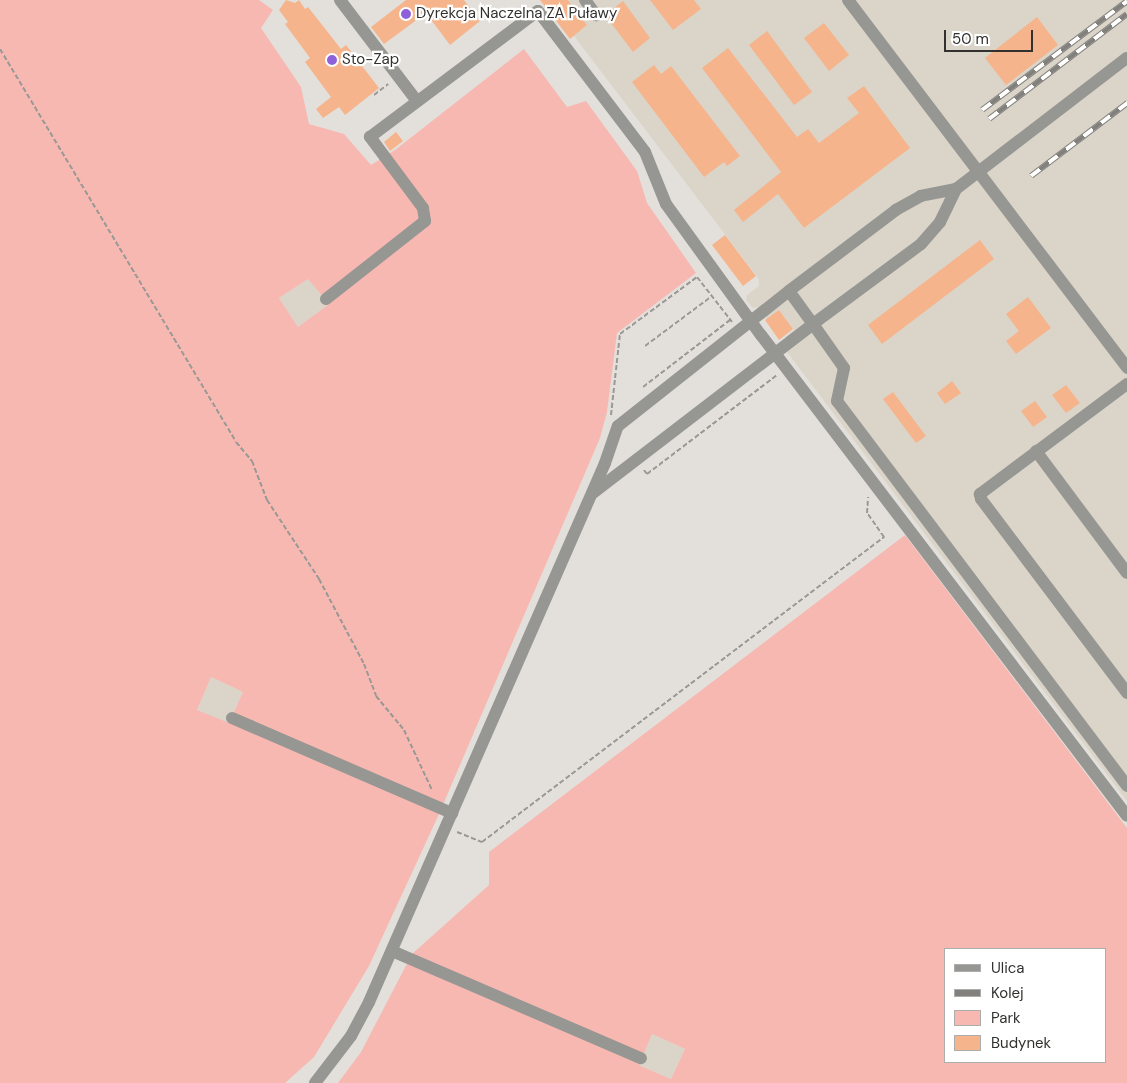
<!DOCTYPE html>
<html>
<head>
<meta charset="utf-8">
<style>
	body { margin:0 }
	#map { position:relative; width:1127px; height:1083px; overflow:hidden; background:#e3e0db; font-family:"DM Sans",sans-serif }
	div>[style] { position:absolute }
	.built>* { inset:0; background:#dbd5c9 }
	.green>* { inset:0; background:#f7b8b2 }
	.building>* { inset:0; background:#f5b48b }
	.path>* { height:2px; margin-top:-1px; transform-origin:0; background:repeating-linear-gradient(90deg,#9a9894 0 5px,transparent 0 7.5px) }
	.minor>* { height:12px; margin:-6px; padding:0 6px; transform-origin:6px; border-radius:6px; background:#969693 }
	.rail>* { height:5.5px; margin-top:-2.75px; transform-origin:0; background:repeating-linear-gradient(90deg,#fff 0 11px,#82807d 0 22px); box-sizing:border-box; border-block:1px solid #82807d }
	.dots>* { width:14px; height:14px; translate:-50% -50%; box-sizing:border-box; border:2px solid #fff; border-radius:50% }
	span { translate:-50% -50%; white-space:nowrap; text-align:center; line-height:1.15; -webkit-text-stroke:4.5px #fff; paint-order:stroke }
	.poi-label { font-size:15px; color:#32312f }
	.left { translate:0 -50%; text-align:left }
	.legend { position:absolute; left:944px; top:948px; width:162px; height:115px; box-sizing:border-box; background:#fff; border:1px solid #adadac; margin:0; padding:6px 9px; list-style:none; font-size:15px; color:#32312f }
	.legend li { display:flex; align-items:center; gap:10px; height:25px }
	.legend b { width:25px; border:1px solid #adadac }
	.scale { position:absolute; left:944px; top:30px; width:89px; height:22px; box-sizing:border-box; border:2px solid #32312f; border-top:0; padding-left:6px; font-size:15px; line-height:18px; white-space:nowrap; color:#32312f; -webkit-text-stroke:4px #fff; paint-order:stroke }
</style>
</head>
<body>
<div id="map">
	<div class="built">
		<i style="clip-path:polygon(568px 0,1127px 0,1127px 801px,787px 352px,793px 347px,785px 337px,794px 330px,779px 310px,767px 319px,758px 307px,753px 308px,746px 300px,747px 295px,759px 286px,759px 279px,574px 36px,587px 25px)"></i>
		<i style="clip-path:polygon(308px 278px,329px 304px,298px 327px,279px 298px)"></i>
		<i style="clip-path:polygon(211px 677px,243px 692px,229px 724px,197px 710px)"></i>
		<i style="clip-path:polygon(652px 1034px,685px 1049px,671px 1079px,638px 1064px)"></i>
	</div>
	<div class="green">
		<i style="clip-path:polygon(evenodd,0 0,259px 0,273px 10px,261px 28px,301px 87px,309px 124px,344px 134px,371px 165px,395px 150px,524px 49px,567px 107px,586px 101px,637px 171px,647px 203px,696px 273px,617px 333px,607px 412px,600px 438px,439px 814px,369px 966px,314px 1057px,285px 1083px,0 1083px,0 0,308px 279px,329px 304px,298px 327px,279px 298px,308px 279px,0 0,211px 677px,243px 692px,229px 723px,197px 710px,211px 677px)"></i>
		<i style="clip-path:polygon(evenodd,905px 535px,1127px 828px,1127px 1083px,338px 1083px,361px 1052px,412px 954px,489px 885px,489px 852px,905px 535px,946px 949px,1106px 949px,1106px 1062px,946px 1062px,946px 949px,905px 535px,652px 1034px,685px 1049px,671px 1079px,639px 1065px,652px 1034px)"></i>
	</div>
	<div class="building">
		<i style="clip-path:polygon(286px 0,295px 3px,299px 0,305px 9px,308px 7px,341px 49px,346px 45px,379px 88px,345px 115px,339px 107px,323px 118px,316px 109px,331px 97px,305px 62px,310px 58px,285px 24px,288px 22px,279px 10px)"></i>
		<i style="clip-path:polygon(406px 0,464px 0,480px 21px,450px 45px,426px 13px,384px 44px,371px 27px)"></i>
		<i style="clip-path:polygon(540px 0,568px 0,587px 25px,570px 39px)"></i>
		<i style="clip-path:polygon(650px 0,694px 0,701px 9px,673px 30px)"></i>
		<i style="clip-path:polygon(623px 1px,650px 38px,633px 52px,605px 15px)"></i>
		<i style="clip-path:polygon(1037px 17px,1058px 45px,1006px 85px,985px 58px)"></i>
		<i style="clip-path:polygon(824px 23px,849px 55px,829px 71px,804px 38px)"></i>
		<i style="clip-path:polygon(767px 31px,812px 92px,794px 105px,749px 45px)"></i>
		<i style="clip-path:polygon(728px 48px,797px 137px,808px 129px,819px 143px,859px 113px,847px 98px,864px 86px,910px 148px,804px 228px,778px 194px,743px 222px,734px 210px,781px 172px,702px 68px)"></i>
		<i style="clip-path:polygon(654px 65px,661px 74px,671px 66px,740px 156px,727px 166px,724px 162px,704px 177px,632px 82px)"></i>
		<i style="clip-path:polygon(396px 132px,403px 141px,390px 151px,384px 142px)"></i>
		<i style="clip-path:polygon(725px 235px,756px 276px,743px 286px,712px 245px)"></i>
		<i style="clip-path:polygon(980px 240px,994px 259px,882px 344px,868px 325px)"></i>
		<i style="clip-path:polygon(1028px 297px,1051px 328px,1016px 354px,1006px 341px,1019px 331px,1006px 314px)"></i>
		<i style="clip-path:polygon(779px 310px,793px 329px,779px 340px,765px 320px)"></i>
		<i style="clip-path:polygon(952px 381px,961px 393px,945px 404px,937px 393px)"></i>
		<i style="clip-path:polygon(1066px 385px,1080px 403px,1066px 413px,1052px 395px)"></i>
		<i style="clip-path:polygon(893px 392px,926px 436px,916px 443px,883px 399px)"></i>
		<i style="clip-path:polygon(1035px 401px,1047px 417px,1033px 427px,1021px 411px)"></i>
	</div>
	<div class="path">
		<i style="left:0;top:49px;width:458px;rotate:59deg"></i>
		<i style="left:236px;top:442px;width:25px;rotate:50deg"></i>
		<i style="left:252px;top:461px;width:42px;rotate:69deg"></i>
		<i style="left:267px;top:500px;width:95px;rotate:56.6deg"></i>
		<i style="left:319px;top:579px;width:96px;rotate:62.1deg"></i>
		<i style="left:364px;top:664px;width:34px;rotate:69deg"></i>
		<i style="left:376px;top:696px;width:44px;rotate:50.5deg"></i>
		<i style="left:404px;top:730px;width:66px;rotate:65deg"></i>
		<i style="left:374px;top:95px;width:18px;rotate:-38deg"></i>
		<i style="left:645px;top:346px;width:84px;rotate:-36.7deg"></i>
		<i style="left:643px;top:387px;width:110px;rotate:-37.6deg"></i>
		<i style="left:611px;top:415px;width:81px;rotate:-83.7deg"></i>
		<i style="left:620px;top:334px;width:96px;rotate:-36.5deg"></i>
		<i style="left:697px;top:277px;width:57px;rotate:52.1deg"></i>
		<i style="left:644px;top:470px;width:5px;rotate:53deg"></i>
		<i style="left:647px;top:474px;width:163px;rotate:-37.3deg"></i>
		<i style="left:457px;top:832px;width:27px;rotate:22deg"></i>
		<i style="left:482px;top:842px;width:505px;rotate:-37.19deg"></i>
		<i style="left:884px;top:537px;width:29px;rotate:-125deg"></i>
		<i style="left:867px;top:513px;width:16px;rotate:-86deg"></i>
	</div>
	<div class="minor">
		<i style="left:340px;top:0;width:127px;rotate:52.7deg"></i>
		<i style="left:585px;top:0;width:19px;rotate:54deg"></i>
		<i style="left:848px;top:0;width:462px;rotate:52.8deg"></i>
		<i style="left:956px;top:189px;width:36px;rotate:169deg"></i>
		<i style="left:921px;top:196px;width:29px;rotate:151deg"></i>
		<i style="left:896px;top:210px;width:134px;rotate:142.9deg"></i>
		<i style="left:789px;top:291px;width:41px;rotate:54deg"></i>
		<i style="left:813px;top:324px;width:134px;rotate:-36.5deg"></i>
		<i style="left:921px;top:244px;width:29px;rotate:-49deg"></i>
		<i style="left:940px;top:222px;width:37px;rotate:-64deg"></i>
		<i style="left:956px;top:189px;width:215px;rotate:-37.5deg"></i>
		<i style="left:326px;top:299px;width:126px;rotate:-38.2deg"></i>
		<i style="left:425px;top:221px;width:13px;rotate:-99deg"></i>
		<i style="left:423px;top:208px;width:89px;rotate:-126.7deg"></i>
		<i style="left:370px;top:137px;width:210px;rotate:-36.9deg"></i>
		<i style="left:538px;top:11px;width:177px;rotate:52.8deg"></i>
		<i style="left:645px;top:152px;width:56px;rotate:68deg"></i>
		<i style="left:666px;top:204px;width:162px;rotate:54.1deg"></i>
		<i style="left:761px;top:335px;width:604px;rotate:52.73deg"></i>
		<i style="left:1127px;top:384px;width:184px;rotate:143.2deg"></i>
		<i style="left:980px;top:494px;width:5px;rotate:79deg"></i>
		<i style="left:981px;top:499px;width:243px;rotate:53deg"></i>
		<i style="left:1036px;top:451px;width:152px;rotate:53.3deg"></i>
		<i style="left:593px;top:493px;width:277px;rotate:-37.5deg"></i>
		<i style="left:813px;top:324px;width:54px;rotate:54.8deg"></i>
		<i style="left:844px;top:368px;width:34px;rotate:102deg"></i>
		<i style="left:837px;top:401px;width:482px;rotate:53deg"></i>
		<i style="left:232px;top:718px;width:240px;rotate:23.4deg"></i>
		<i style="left:392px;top:951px;width:271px;rotate:23.3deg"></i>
		<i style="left:315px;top:1083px;width:59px;rotate:-52.5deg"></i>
		<i style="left:351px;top:1036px;width:38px;rotate:-62deg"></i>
		<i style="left:369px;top:1002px;width:588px;rotate:-66.35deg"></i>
		<i style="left:605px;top:463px;width:39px;rotate:-71deg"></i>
		<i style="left:618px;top:426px;width:218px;rotate:-38.3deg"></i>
	</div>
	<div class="rail">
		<i style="left:982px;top:110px;width:181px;rotate:-36.9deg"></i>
		<i style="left:989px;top:119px;width:173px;rotate:-37.3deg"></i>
		<i style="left:1031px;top:176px;width:121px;rotate:-37.2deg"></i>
	</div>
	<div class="dots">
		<i style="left:406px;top:14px;background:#8e60da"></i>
		<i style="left:332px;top:60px;background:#8e60da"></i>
	</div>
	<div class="poi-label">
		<span class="left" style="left:416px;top:14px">Dyrekcja Naczelna ZA Puławy</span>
		<span class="left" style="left:342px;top:60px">Sto-Zap</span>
	</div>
	<ul class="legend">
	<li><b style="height:6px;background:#969693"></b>Ulica</li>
	<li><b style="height:6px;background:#82807d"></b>Kolej</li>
	<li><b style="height:14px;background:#f7b8b2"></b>Park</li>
	<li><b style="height:14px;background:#f5b48b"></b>Budynek</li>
	</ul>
	<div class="scale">50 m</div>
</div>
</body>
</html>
